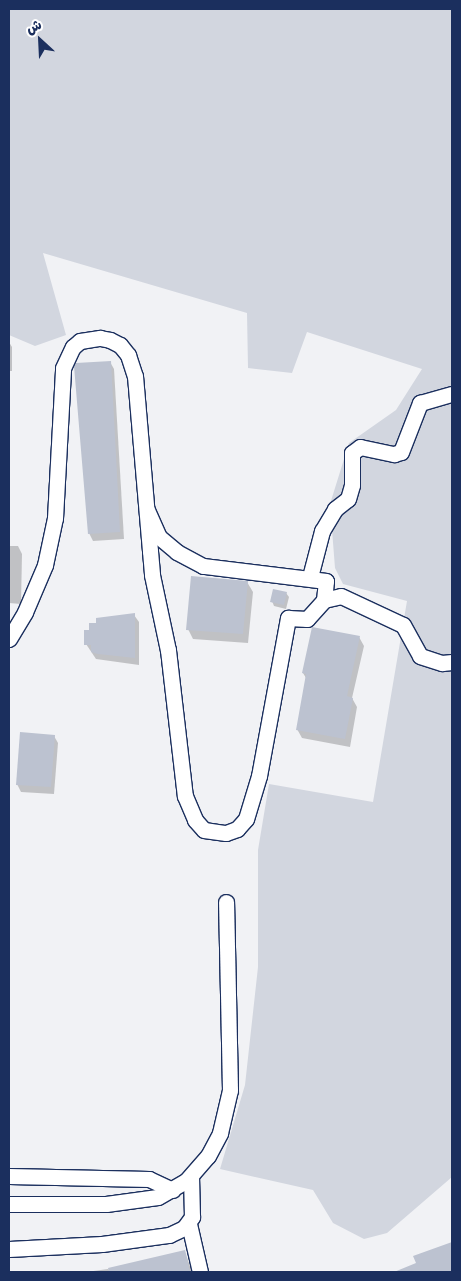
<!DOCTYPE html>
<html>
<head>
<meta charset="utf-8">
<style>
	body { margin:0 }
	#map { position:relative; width:461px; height:1281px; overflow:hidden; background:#f1f2f5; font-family:"Patrick Hand","Playpen Sans Arabic",sans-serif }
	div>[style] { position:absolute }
	.green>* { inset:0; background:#d2d6df }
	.shadow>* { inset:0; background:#0003 }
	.building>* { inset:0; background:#bcc2d0 }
	.roads { filter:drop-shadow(1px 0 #1b2f5e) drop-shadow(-1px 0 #1b2f5e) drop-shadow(0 1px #1b2f5e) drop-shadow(0 -1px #1b2f5e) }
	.minor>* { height:15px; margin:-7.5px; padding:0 7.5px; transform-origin:7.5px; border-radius:7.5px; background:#fff }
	span { translate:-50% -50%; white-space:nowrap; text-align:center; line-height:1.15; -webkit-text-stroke:5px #fff; paint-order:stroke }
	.frame { position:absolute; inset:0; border:10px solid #1b2f5e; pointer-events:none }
	.north { position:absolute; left:15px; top:15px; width:50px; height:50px; -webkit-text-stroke:4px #fff; paint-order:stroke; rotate:335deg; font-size:14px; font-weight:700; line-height:20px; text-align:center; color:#1b2f5e }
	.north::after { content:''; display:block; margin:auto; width:18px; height:22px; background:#1b2f5e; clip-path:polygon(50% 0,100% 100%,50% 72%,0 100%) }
</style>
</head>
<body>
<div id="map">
	<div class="green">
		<i style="clip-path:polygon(9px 9px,452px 9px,452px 1177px,387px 1233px,364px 1239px,333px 1223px,313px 1190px,220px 1169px,245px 1085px,258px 967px,258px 850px,269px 784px,373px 802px,407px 601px,343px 584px,335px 568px,330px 504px,349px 443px,396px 410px,422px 369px,307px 332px,292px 373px,248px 368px,247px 313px,43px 253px,66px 335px,35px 346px,9px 335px)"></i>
	</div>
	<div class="shadow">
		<i style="clip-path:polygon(9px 342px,12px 347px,12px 371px,9px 371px)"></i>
		<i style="clip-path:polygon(110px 362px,114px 369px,124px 539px,93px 541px,89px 533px)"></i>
		<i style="clip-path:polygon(9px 546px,18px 546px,22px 554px,21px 604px,9px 603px)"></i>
		<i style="clip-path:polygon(247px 582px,253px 592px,248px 643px,193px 639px,188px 629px)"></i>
		<i style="clip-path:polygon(286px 593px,289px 597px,286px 609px,274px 606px,272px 601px)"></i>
		<i style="clip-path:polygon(134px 615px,139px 622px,139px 665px,96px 659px,86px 644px,90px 631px)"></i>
		<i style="clip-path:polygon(359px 637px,364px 646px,352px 698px,357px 707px,350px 747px,302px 738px,297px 729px,306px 678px,303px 673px)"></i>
		<i style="clip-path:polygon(54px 736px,58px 743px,54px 794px,21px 792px,17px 784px)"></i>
		<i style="clip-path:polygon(452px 1243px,452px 1272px,411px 1272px,409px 1267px,417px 1264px,415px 1257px)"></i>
		<i style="clip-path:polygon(185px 1252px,192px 1272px,130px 1272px,128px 1265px)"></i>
		<i style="clip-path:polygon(108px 1269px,111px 1272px,86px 1272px)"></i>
	</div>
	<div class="building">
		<i style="clip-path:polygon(111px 361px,120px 532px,88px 534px,74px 366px,76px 363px)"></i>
		<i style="clip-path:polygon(191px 576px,248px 581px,243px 634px,186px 630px)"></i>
		<i style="clip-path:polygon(273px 589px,287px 592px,284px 605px,270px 602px)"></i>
		<i style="clip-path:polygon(135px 613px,135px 658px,98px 654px,91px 652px,91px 645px,84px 645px,84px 630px,89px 630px,89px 623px,96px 623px,96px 618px)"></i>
		<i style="clip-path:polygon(312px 627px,360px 636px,347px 696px,353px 698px,345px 739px,296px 730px,306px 674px,302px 673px)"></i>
		<i style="clip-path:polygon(20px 732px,55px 735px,51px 787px,16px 785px)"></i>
		<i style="clip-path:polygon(452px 1242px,452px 1272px,394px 1272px,416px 1263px,413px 1256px)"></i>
		<i style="clip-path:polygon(185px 1250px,190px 1272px,109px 1272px,108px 1268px)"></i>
	</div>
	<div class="roads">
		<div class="minor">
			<i style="left:310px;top:577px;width:48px;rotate:-75.4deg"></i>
			<i style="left:322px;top:531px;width:26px;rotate:-59deg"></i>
			<i style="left:335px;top:509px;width:16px;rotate:-38deg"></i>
			<i style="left:348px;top:499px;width:15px;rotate:-74deg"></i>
			<i style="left:352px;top:485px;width:32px;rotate:-90deg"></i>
			<i style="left:352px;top:453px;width:10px;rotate:-37deg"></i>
			<i style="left:360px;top:447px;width:35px;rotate:12deg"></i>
			<i style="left:394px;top:454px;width:7px;rotate:-16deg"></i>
			<i style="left:401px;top:452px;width:53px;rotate:-68.8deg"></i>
			<i style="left:420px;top:403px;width:33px;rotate:-16deg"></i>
			<i style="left:324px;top:600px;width:17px;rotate:-13deg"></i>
			<i style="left:341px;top:596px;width:68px;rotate:25.1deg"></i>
			<i style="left:403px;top:625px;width:35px;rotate:61deg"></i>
			<i style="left:420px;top:656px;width:23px;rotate:18deg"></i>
			<i style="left:442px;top:663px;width:10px;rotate:-6deg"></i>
			<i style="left:9px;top:639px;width:31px;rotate:-59deg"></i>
			<i style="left:25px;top:612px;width:51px;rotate:-66.9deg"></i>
			<i style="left:45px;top:565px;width:48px;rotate:-78deg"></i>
			<i style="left:55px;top:518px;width:150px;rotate:-86.9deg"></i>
			<i style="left:63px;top:368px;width:23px;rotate:-65deg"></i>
			<i style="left:73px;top:347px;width:9px;rotate:-41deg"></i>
			<i style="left:80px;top:341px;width:20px;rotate:-9deg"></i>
			<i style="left:100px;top:338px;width:10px;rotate:11deg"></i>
			<i style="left:110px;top:340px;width:11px;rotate:27deg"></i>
			<i style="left:120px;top:345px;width:13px;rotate:51deg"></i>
			<i style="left:128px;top:355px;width:22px;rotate:72deg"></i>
			<i style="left:135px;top:376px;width:176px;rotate:85.1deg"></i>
			<i style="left:150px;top:551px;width:24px;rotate:85deg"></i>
			<i style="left:152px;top:575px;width:77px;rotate:78deg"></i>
			<i style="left:168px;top:650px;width:147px;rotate:83.4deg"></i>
			<i style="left:185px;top:796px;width:26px;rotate:67deg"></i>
			<i style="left:195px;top:820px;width:13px;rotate:48deg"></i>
			<i style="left:204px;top:830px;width:22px;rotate:8deg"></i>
			<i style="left:226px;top:833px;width:12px;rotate:-20deg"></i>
			<i style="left:237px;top:829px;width:13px;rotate:-48deg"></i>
			<i style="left:246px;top:819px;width:45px;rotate:-73.2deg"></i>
			<i style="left:259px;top:776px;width:161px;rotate:-79.6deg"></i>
			<i style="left:288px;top:618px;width:19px;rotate:3deg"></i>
			<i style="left:307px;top:619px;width:25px;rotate:-48deg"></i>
			<i style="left:324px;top:600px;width:19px;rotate:-84deg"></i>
			<i style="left:326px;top:581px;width:124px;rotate:-173deg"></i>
			<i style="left:203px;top:566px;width:30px;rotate:-152deg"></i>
			<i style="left:177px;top:552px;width:23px;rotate:-140deg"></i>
			<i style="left:159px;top:537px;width:30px;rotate:-114deg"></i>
			<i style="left:9px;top:1176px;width:140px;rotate:1.2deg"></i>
			<i style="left:149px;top:1179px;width:26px;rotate:25deg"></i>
			<i style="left:9px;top:1204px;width:97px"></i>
			<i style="left:106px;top:1204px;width:52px;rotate:-7.7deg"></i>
			<i style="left:158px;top:1197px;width:32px;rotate:-30deg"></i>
			<i style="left:186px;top:1181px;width:33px;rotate:-49deg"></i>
			<i style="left:208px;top:1156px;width:26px;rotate:-62deg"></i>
			<i style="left:220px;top:1133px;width:44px;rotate:-76.9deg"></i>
			<i style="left:230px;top:1090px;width:188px;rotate:-91.2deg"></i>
			<i style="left:189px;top:1224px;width:49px;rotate:77.1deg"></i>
			<i style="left:9px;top:1249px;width:93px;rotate:-3.1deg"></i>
			<i style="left:102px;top:1244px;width:68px;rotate:-7.7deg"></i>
			<i style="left:169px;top:1235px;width:17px;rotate:-25deg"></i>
			<i style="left:184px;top:1228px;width:14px;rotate:-54deg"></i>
			<i style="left:192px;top:1217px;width:40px;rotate:-91.4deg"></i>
		</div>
	</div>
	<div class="frame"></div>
	<div class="north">ش</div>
</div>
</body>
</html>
